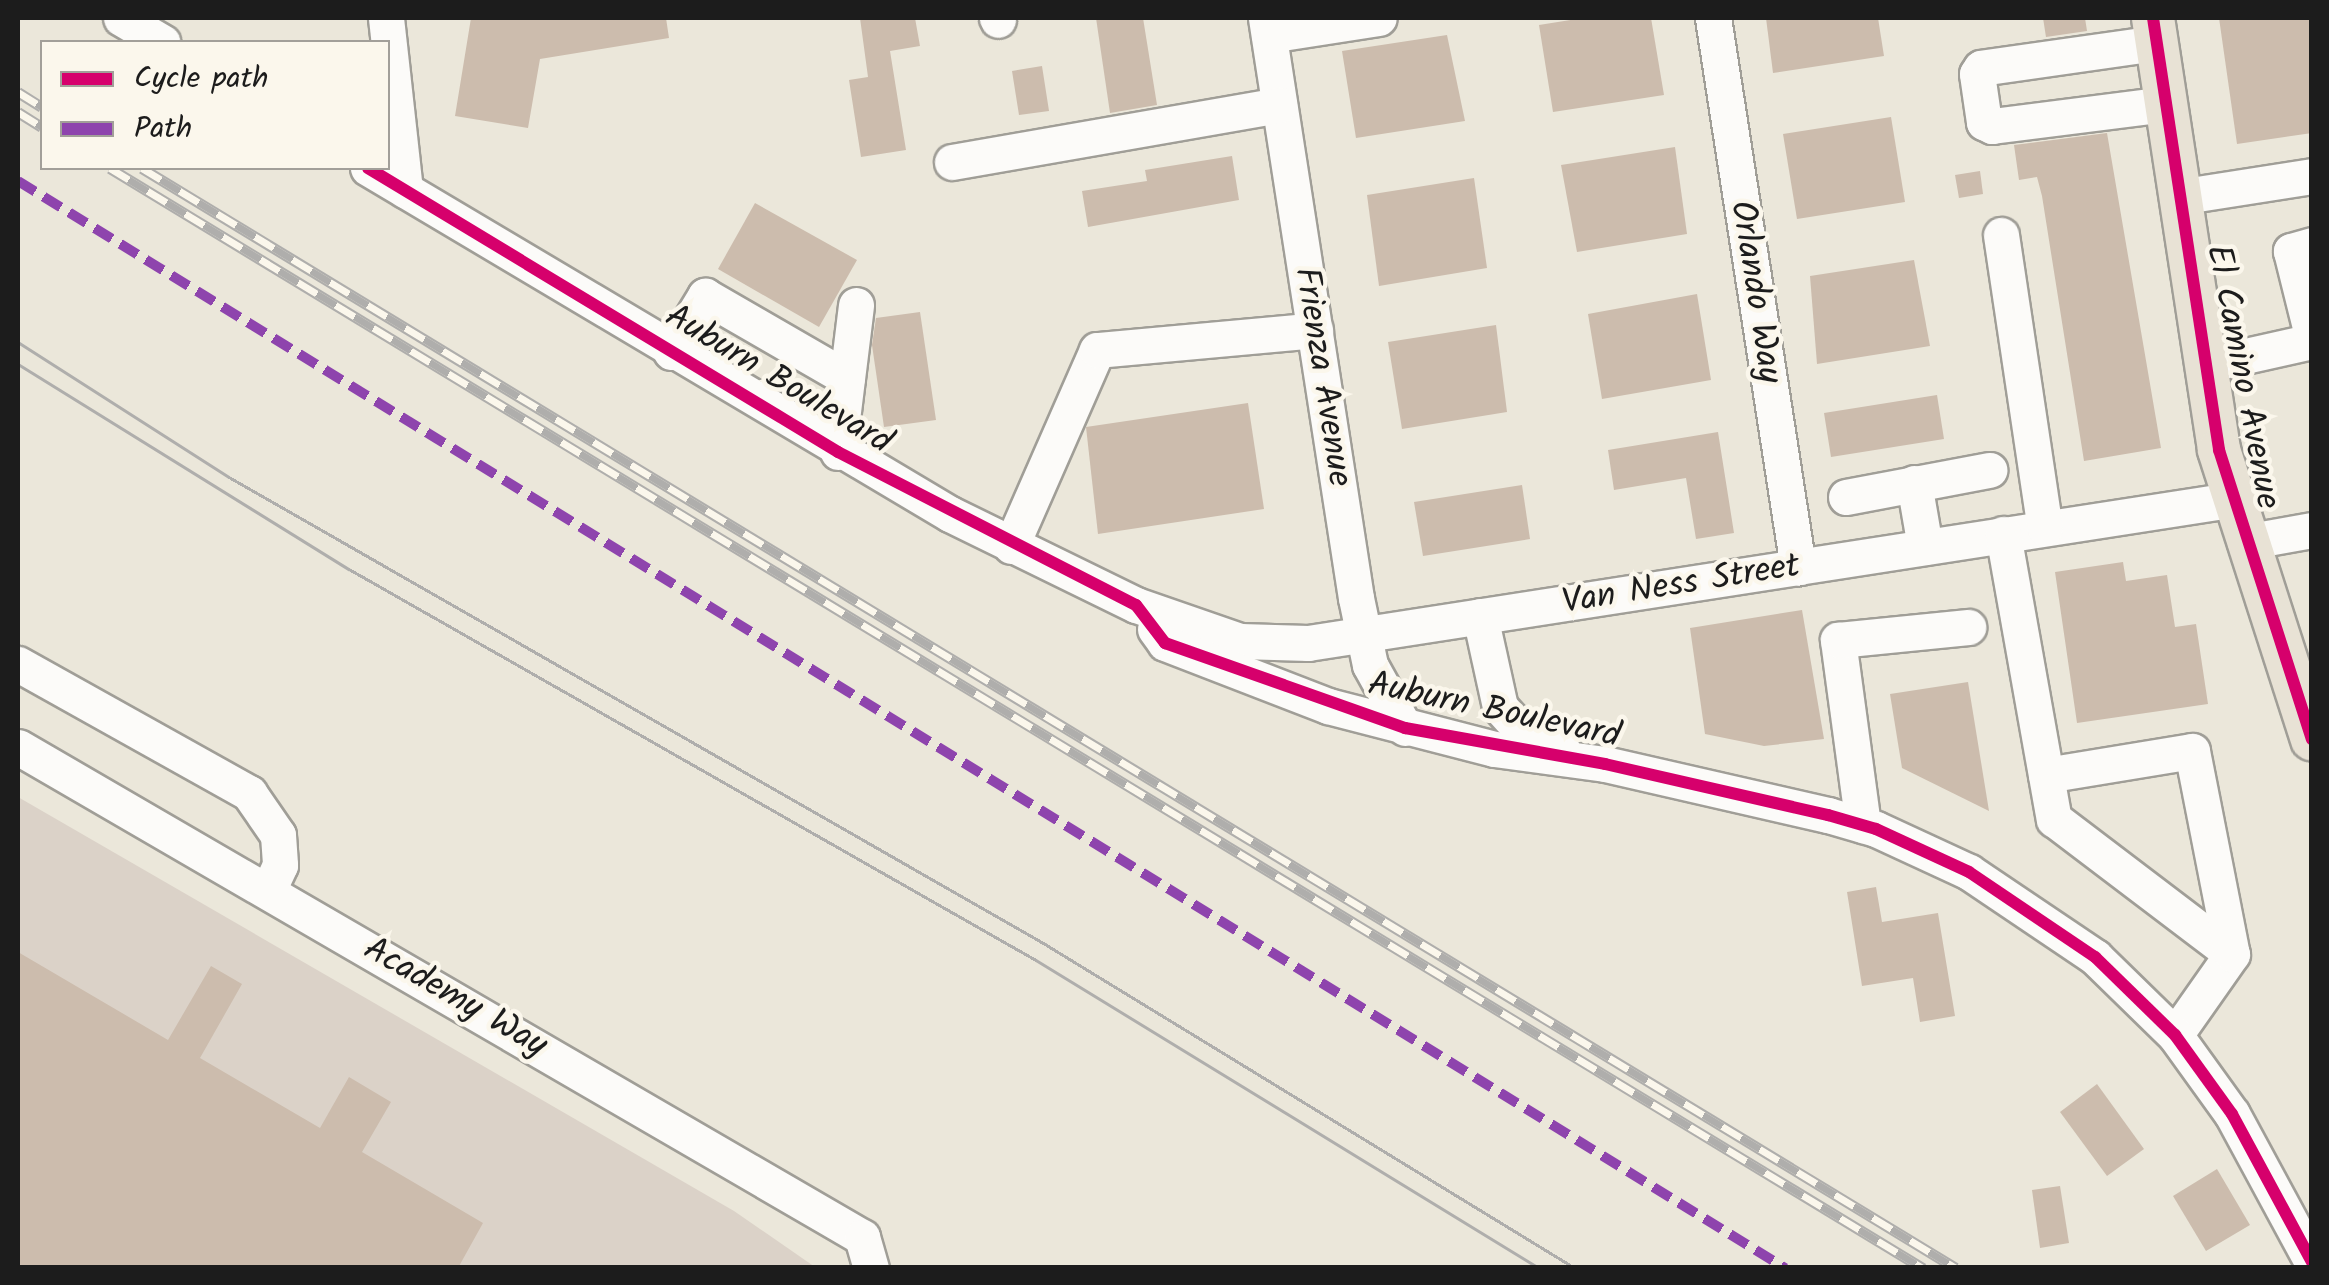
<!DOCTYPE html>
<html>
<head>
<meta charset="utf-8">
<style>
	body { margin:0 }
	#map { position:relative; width:2329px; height:1285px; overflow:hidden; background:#ebe7da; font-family:Kalam,sans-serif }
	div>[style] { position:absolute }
	.industrial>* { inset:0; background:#dbd2c8 }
	.building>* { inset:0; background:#ccbcad }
	.roads { filter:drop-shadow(2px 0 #a09e97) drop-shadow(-2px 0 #a09e97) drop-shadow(0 2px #a09e97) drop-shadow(0 -2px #a09e97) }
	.minor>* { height:35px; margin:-17.5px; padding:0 17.5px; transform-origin:17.5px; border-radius:17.5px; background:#fcfbf9 }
	.major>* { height:42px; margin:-21px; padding:0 21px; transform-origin:21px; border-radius:21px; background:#e8e2d5 }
	.tram>* { height:2.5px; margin:-1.25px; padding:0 1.25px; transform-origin:1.25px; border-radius:1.25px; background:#afaeac }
	.rail>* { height:11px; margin-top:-5.5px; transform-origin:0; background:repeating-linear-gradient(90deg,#fbf7ec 0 22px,#afaeac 0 44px); box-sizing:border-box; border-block:2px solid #afaeac }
	.quiet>* { height:10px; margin-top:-5px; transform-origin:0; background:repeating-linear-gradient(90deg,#8e44ad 0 20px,transparent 0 30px) }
	.cycleway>* { height:12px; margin:-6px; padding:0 6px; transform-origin:6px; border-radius:6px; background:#d6006c }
	span { translate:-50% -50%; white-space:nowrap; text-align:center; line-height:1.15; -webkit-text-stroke:9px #fbf7ec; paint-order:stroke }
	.street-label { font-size:35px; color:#1c1c1c }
	.frame { position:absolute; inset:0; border:20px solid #1c1c1c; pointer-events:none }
	.legend { position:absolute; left:40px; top:40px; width:350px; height:130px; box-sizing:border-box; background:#fbf7ec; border:2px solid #a29f99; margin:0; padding:12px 18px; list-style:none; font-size:30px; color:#1c1c1c }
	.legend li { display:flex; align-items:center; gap:20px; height:50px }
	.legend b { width:50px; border:2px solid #a29f99 }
</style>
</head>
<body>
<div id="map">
	<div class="industrial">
		<i style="clip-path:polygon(18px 797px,734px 1211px,815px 1267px,18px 1267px)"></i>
	</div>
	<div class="building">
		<i style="clip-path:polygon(471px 18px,666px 18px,669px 38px,540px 59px,528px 128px,455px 116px)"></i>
		<i style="clip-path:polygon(860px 18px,915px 18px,920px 46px,890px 51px,906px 150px,861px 157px,849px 80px,868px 77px)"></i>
		<i style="clip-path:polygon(1096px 18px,1143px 18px,1157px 105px,1110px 113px)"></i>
		<i style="clip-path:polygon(1583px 18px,1651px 18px,1664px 95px,1553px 112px,1539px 25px)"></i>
		<i style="clip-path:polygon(1766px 18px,1878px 18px,1884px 56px,1773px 73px)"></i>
		<i style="clip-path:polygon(2043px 18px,2085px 18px,2087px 31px,2046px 37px)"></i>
		<i style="clip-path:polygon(2219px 18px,2312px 18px,2312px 133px,2237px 144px)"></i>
		<i style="clip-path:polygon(1447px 35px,1465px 121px,1356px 138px,1342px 51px)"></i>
		<i style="clip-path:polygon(1042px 66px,1049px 111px,1019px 115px,1012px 71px)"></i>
		<i style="clip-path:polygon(1891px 117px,1905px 202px,1797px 219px,1783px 134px)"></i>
		<i style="clip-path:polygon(2107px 133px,2161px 448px,2084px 461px,2042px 196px,2037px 177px,2019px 180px,2014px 145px)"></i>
		<i style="clip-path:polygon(1675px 147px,1687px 234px,1577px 252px,1561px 165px)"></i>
		<i style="clip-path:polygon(1232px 156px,1239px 200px,1088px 227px,1082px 191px,1147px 181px,1145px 170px)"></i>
		<i style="clip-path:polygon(1980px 171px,1983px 194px,1959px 198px,1955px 175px)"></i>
		<i style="clip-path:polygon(1474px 178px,1487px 268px,1379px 286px,1367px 195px)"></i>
		<i style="clip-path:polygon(755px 203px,857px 260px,819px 327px,718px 269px)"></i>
		<i style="clip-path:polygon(1914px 260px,1930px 346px,1817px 364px,1810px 276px)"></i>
		<i style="clip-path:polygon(1697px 294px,1711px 380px,1602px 399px,1588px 314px)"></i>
		<i style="clip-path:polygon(920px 312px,936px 420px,884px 427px,872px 345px,876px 318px)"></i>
		<i style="clip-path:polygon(1496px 325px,1507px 412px,1402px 429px,1388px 342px)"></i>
		<i style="clip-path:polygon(1937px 395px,1944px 439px,1831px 457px,1824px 413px)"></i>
		<i style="clip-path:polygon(1248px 403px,1264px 509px,1098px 534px,1086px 427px)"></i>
		<i style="clip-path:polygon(1718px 432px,1734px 533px,1696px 539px,1686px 478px,1614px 490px,1608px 450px)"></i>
		<i style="clip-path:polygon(1522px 485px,1530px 539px,1423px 556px,1414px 502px)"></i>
		<i style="clip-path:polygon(2123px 562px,2126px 581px,2167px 575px,2175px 627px,2196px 624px,2208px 704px,2077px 723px,2055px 572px)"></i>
		<i style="clip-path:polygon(1802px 610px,1824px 739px,1764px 746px,1705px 734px,1690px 628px)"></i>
		<i style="clip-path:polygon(1968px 682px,1989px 811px,1902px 768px,1890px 694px)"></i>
		<i style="clip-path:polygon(1876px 887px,1882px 922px,1938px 913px,1955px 1016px,1920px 1022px,1913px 978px,1862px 986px,1847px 892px)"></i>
		<i style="clip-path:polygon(18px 952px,168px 1040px,211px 966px,242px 984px,200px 1058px,320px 1128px,349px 1077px,391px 1102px,362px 1152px,483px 1223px,458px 1268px,18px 1268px)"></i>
		<i style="clip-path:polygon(2097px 1084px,2144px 1149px,2107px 1176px,2060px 1112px)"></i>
		<i style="clip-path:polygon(2217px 1169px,2250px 1225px,2206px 1251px,2173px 1196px)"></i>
		<i style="clip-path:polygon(2060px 1186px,2069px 1243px,2040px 1248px,2032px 1190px)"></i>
	</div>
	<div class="roads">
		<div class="minor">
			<i style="left:121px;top:18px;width:48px;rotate:30.3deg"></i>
			<i style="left:386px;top:18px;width:173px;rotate:83.7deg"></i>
			<i style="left:997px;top:18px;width:2px;rotate:63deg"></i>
			<i style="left:1266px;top:18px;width:587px;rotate:81.18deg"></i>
			<i style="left:1356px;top:598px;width:68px;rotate:78.2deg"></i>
			<i style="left:1370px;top:665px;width:72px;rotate:60.9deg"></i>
			<i style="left:1713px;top:18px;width:556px;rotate:81.2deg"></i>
			<i style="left:1269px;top:35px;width:111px;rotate:-8.8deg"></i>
			<i style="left:2156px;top:43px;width:177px;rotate:171.9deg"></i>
			<i style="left:1981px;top:68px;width:7px;rotate:124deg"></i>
			<i style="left:1977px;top:74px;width:49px;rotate:81.7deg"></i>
			<i style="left:1984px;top:122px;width:9px;rotate:27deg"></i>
			<i style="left:1992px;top:126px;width:174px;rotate:-7.2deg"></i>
			<i style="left:952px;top:162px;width:332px;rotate:-9.9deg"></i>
			<i style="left:368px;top:168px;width:677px;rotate:30.73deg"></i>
			<i style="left:950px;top:514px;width:207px;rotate:26.1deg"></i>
			<i style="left:1136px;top:605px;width:110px;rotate:19.1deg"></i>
			<i style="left:1240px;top:641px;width:68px;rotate:1.7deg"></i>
			<i style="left:1308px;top:643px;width:933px;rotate:-8.82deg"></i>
			<i style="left:2178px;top:197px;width:136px;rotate:-8.9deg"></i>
			<i style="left:2001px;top:235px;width:296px;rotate:81.5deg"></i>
			<i style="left:2312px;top:245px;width:22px;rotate:164deg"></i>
			<i style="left:2291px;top:251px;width:87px;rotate:76deg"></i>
			<i style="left:671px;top:352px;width:66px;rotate:-58.7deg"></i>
			<i style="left:705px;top:296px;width:164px;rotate:30deg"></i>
			<i style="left:2205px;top:365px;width:110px;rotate:-12.6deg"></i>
			<i style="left:838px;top:452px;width:148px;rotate:-83deg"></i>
			<i style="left:1914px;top:483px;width:65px;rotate:80.2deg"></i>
			<i style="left:1846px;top:497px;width:146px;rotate:-10.7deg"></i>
			<i style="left:2003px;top:534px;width:290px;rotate:79.9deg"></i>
			<i style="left:2054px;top:819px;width:223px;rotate:37.2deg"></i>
			<i style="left:2232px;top:954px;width:99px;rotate:125.1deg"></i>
			<i style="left:2245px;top:542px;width:68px;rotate:-10.2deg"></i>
			<i style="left:1011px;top:546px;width:214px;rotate:-66.3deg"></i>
			<i style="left:1097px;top:350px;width:219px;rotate:-5.2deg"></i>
			<i style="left:1480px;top:616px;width:93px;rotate:77.6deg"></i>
			<i style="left:1500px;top:707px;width:28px;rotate:48deg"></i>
			<i style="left:1519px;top:728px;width:47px;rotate:24.9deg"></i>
			<i style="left:1155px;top:629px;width:17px;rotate:54deg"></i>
			<i style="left:1165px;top:643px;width:175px;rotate:21.1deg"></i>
			<i style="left:1328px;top:706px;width:171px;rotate:14.5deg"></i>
			<i style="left:1494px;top:749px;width:112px;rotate:7.7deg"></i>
			<i style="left:1605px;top:764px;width:229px;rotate:12.9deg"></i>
			<i style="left:1828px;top:815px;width:50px;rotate:16.3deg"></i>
			<i style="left:1876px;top:829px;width:102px;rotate:24.8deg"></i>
			<i style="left:1969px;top:872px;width:152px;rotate:34deg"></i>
			<i style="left:2095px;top:957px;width:112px;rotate:44.3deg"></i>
			<i style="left:2175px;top:1035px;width:97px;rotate:54.2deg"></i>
			<i style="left:2232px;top:1114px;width:168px;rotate:61.6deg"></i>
			<i style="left:18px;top:664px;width:265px;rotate:29.2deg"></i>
			<i style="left:249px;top:793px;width:51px;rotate:55.4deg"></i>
			<i style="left:278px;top:835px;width:30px;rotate:86deg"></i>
			<i style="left:280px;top:865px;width:29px;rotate:115deg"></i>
			<i style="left:18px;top:747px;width:976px;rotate:30.14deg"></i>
			<i style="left:862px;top:1237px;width:32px;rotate:74deg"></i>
			<i style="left:2046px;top:775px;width:148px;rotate:-9.3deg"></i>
			<i style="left:2192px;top:751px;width:207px;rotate:78.9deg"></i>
			<i style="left:1863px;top:825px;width:187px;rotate:-97.7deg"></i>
			<i style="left:1838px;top:640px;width:131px;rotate:-5.7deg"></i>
		</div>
		<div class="major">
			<i style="left:2153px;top:18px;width:437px;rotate:81.3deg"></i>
			<i style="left:2219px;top:450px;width:304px;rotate:72.2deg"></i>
		</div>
	</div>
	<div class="tram">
		<i style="left:18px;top:342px;width:250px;rotate:32.6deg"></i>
		<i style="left:229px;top:477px;width:940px;rotate:29.78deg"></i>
		<i style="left:1045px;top:944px;width:621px;rotate:31.44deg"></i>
		<i style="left:18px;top:364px;width:389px;rotate:31.8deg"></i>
		<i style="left:349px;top:569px;width:790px;rotate:29.65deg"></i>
		<i style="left:1036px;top:960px;width:590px;rotate:31.48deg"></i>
	</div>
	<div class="rail">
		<i style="left:18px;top:92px;width:28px;rotate:32deg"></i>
		<i style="left:18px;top:112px;width:28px;rotate:32deg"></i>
		<i style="left:110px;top:168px;width:2121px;rotate:31.25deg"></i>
		<i style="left:142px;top:168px;width:2121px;rotate:31.23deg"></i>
	</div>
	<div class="quiet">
		<i style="left:18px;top:181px;width:2075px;rotate:31.6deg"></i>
	</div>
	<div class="cycleway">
		<i style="left:2153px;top:18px;width:437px;rotate:81.3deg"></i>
		<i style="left:2219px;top:450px;width:304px;rotate:72.2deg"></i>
		<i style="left:368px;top:168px;width:549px;rotate:31.14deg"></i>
		<i style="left:838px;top:452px;width:335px;rotate:27.2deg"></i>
		<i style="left:1136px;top:605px;width:48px;rotate:52.7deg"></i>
		<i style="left:1165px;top:643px;width:255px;rotate:19.5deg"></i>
		<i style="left:1405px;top:728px;width:203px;rotate:10.2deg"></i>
		<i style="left:1605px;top:764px;width:229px;rotate:12.9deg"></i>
		<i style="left:1828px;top:815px;width:50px;rotate:16.3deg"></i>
		<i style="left:1876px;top:829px;width:102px;rotate:24.8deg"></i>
		<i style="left:1969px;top:872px;width:152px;rotate:34deg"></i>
		<i style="left:2095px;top:957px;width:112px;rotate:44.3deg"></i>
		<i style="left:2175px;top:1035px;width:97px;rotate:54.2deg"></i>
		<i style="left:2232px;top:1114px;width:168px;rotate:61.6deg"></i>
	</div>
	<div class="street-label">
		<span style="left:1755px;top:292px;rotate:81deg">Orlando Way</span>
		<span style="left:1322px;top:377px;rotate:81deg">Frienza Avenue</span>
		<span style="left:2242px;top:377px;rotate:79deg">El Camino Avenue</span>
		<span style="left:778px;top:380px;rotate:31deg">Auburn Boulevard</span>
		<span style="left:1681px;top:585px;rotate:-9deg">Van Ness Street</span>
		<span style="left:1494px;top:711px;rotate:12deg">Auburn Boulevard</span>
		<span style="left:455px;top:998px;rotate:30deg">Academy Way</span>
	</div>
	<div class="frame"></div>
	<ul class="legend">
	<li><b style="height:12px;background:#d6006c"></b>Cycle path</li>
	<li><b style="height:12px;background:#8e44ad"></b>Path</li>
	</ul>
</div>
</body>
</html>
